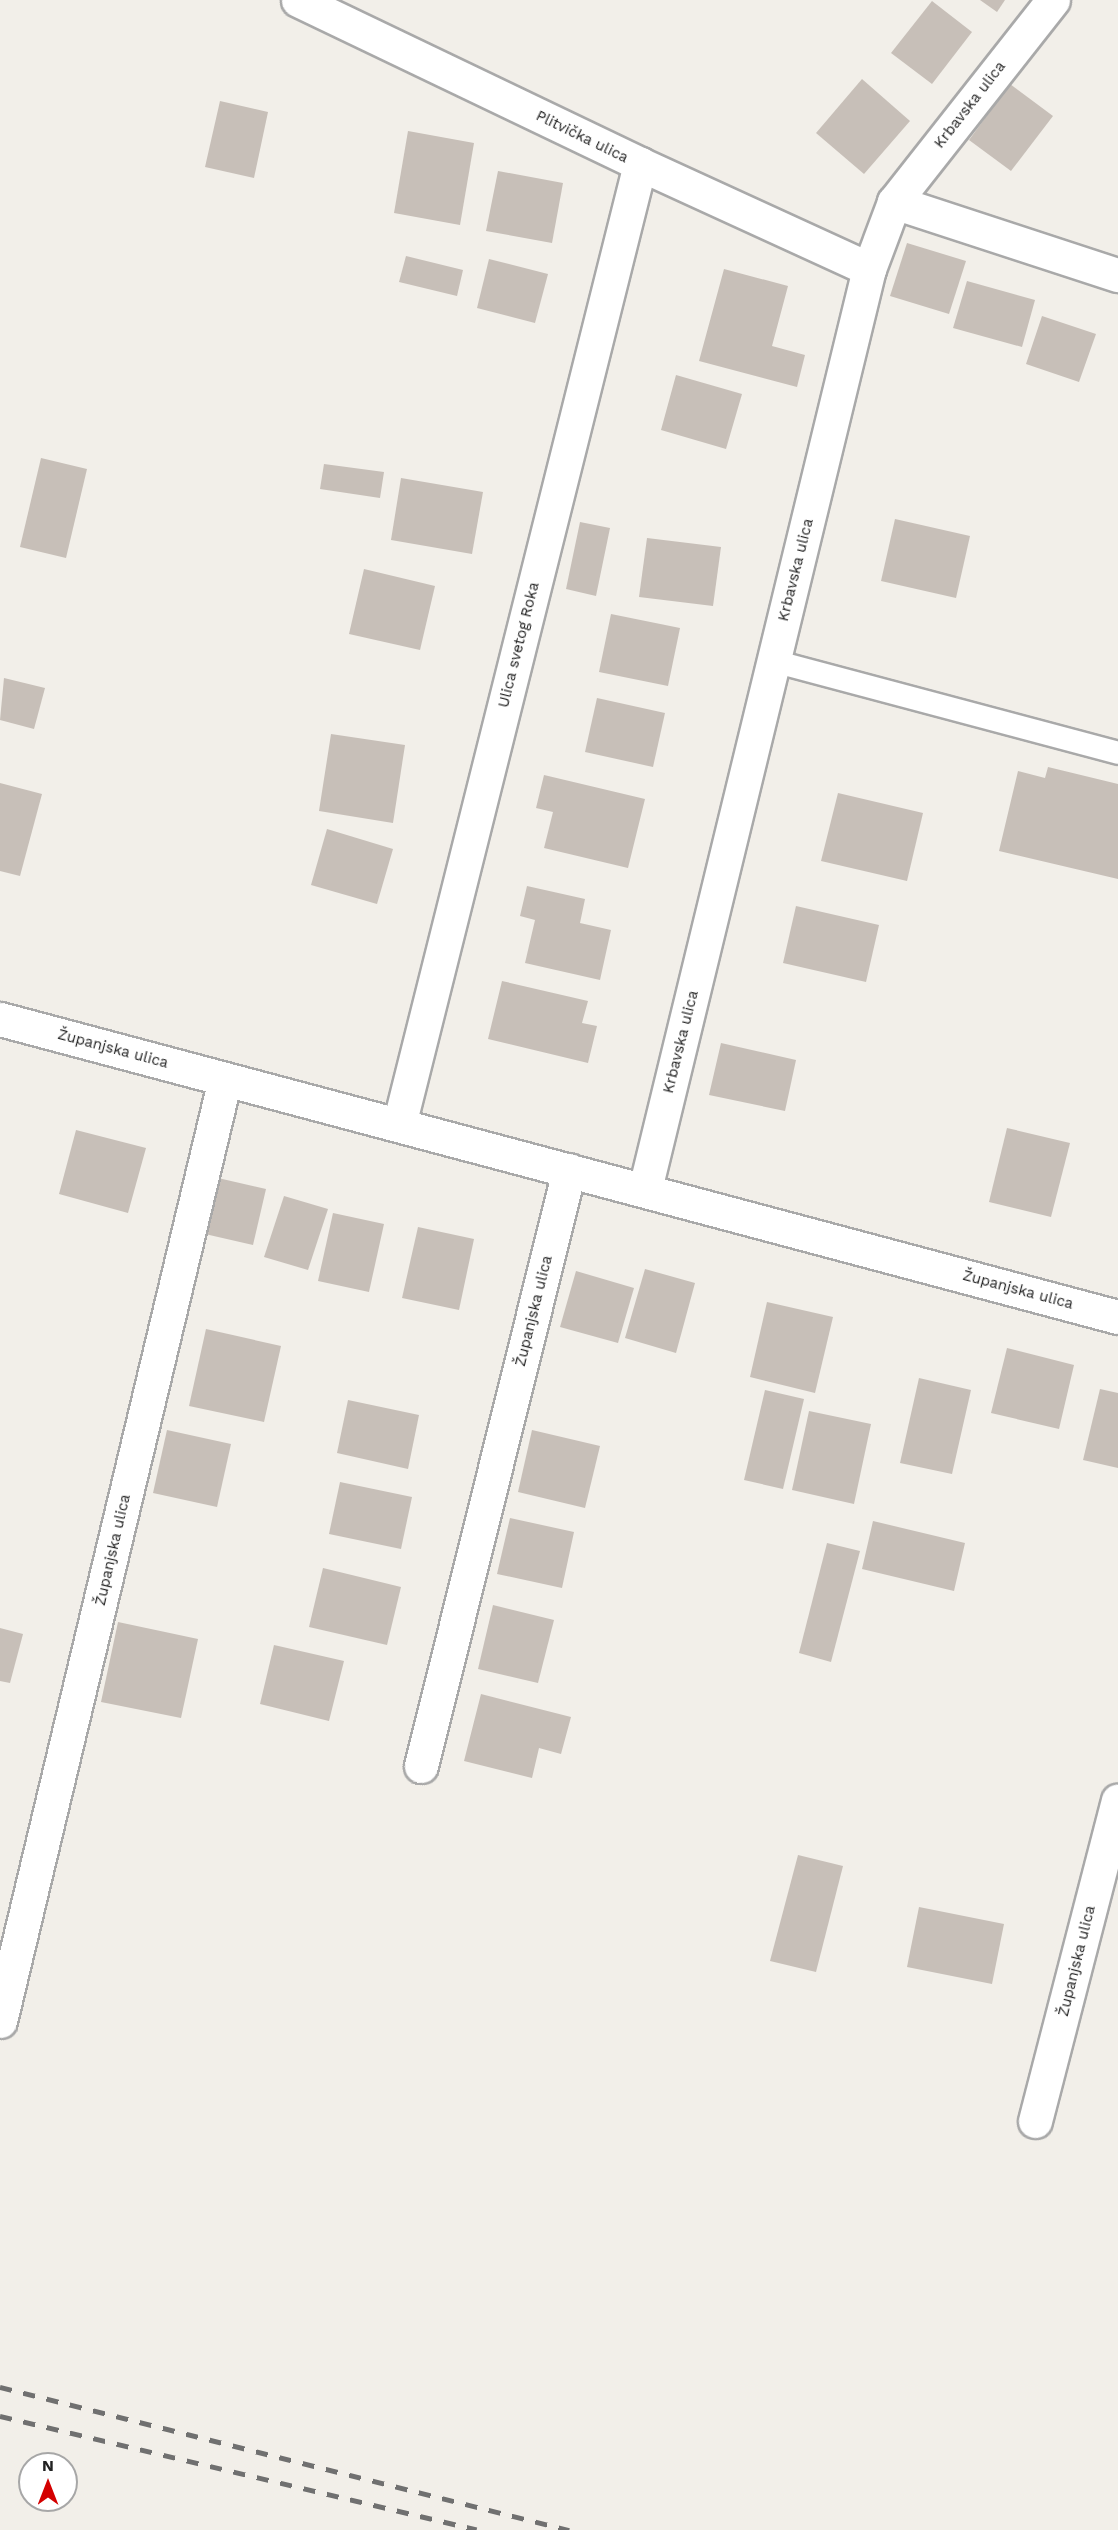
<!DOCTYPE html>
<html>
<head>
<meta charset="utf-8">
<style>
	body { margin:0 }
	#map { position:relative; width:1118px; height:2530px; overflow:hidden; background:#f2efe9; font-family:"Work Sans",sans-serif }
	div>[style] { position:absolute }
	.building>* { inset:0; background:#c7bfb8 }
	.roads { filter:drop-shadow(2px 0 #a9a9a9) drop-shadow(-2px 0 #a9a9a9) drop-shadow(0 2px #a9a9a9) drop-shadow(0 -2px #a9a9a9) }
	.lane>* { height:22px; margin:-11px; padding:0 11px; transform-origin:11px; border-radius:11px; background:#fff }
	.street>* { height:33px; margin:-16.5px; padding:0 16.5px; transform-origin:16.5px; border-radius:16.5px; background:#fff }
	.rail>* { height:4.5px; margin-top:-2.25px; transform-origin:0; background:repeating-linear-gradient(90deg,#707070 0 12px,transparent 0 24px) }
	span { translate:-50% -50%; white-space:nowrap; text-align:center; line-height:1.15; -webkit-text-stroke:4.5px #fff; paint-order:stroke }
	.street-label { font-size:15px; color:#222 }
	.north { position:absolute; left:18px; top:2452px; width:60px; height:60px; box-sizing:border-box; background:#fff; border:2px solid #a7a7a7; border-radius:50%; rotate:0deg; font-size:16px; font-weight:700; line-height:24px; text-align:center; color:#222 }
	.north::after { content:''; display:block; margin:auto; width:21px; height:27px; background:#d40000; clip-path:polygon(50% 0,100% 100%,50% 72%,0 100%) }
</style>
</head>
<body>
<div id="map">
	<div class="building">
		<i style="clip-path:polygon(980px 0,1005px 0,997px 12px)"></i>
		<i style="clip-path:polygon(932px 1px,972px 32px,932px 84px,891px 53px)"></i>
		<i style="clip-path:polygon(862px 79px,910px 121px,864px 174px,816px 133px)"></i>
		<i style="clip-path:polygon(1010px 84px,1053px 116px,1011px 171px,969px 140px)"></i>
		<i style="clip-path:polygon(220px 101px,268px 112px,254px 178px,205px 167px)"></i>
		<i style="clip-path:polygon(408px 131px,474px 143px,460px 225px,394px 213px)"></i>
		<i style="clip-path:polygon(498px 171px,563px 183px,552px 243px,486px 231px)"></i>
		<i style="clip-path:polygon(907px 243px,966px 261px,949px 314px,890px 296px)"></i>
		<i style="clip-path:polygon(406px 256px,463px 270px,457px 296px,399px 282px)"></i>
		<i style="clip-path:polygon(489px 259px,548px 274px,535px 323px,477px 308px)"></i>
		<i style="clip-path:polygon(724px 269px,788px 286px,772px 346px,805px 355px,797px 387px,699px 361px)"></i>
		<i style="clip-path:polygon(967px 281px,1035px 300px,1022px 347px,953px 328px)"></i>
		<i style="clip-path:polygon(1042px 316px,1096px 334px,1079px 382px,1026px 364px)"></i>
		<i style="clip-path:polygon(676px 375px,742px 394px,726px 449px,661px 430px)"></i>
		<i style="clip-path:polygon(41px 458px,87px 469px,66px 558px,20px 547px)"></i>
		<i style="clip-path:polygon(324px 464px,384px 472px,380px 498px,320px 489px)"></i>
		<i style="clip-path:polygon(401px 478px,483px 492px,472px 554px,391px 540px)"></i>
		<i style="clip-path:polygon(895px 519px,970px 536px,956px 598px,881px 581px)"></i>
		<i style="clip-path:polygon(580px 522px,610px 528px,596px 596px,566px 589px)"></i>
		<i style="clip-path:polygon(647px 538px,721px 547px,713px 606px,639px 597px)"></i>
		<i style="clip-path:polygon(364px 569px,435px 586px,420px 650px,349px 634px)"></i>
		<i style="clip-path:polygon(611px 614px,680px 628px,668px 686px,599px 672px)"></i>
		<i style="clip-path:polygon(4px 678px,45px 688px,34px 729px,0 720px)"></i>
		<i style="clip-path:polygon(597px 698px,665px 713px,653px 767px,585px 752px)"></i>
		<i style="clip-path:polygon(331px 734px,405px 745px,393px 823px,319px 811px)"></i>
		<i style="clip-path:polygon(1048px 767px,1118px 784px,1118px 879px,999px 851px,1018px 771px,1045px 778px)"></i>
		<i style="clip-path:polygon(544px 775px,645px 799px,628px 868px,544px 848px,553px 812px,536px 808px)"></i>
		<i style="clip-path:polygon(0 783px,42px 794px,20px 876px,0 871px)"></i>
		<i style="clip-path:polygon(838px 793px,923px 813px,907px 881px,821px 861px)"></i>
		<i style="clip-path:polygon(327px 829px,393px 849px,377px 904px,311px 885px)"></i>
		<i style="clip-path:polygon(527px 886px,585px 899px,580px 923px,611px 930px,600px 980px,525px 963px,535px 920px,520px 916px)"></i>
		<i style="clip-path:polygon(796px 906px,879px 925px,866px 982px,783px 963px)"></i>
		<i style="clip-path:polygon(502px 981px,588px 1001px,582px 1023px,597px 1026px,588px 1063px,488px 1039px)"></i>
		<i style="clip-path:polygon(721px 1043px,796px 1060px,785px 1111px,709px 1095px)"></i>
		<i style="clip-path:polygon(1007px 1128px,1070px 1143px,1051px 1217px,989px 1202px)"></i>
		<i style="clip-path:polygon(76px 1130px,146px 1148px,128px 1213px,59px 1194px)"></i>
		<i style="clip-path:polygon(218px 1178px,266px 1189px,253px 1245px,205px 1234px)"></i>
		<i style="clip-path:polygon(284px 1196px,328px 1209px,308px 1270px,264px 1257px)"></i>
		<i style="clip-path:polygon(333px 1213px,384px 1224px,369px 1292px,318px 1281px)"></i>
		<i style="clip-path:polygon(418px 1227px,474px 1239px,459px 1310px,402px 1298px)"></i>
		<i style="clip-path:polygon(645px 1269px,695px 1283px,676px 1353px,625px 1338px)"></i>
		<i style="clip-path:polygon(576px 1271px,634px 1288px,618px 1343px,560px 1327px)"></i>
		<i style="clip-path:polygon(767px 1302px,833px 1317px,815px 1393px,750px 1377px)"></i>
		<i style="clip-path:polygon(206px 1329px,281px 1346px,264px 1422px,189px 1406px)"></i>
		<i style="clip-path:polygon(1007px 1348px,1074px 1365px,1059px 1429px,991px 1413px)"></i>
		<i style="clip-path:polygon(919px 1378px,971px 1390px,952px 1474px,900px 1463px)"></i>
		<i style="clip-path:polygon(1100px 1389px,1118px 1393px,1118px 1468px,1083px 1460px)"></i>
		<i style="clip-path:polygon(765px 1390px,804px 1399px,783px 1489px,744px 1480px)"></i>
		<i style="clip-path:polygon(348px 1400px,419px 1415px,408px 1469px,337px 1453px)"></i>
		<i style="clip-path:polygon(809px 1411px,871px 1424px,854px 1504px,792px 1490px)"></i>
		<i style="clip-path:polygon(167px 1430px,231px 1444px,217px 1507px,153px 1493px)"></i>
		<i style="clip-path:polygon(532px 1430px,600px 1446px,585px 1508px,518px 1492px)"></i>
		<i style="clip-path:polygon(340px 1482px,412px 1497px,401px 1549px,329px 1534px)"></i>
		<i style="clip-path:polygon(510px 1518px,574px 1532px,562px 1588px,497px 1574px)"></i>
		<i style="clip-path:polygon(873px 1521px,965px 1543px,954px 1591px,862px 1569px)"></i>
		<i style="clip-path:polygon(827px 1543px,860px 1551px,831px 1662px,799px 1653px)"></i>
		<i style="clip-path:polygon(323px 1568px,401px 1587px,387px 1645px,309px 1627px)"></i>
		<i style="clip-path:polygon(493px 1605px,554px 1620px,538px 1683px,478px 1669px)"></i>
		<i style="clip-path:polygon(118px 1622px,198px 1639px,181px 1718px,101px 1702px)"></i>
		<i style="clip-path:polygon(0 1628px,23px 1634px,10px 1683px,0 1681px)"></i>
		<i style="clip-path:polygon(274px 1645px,344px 1661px,329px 1721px,260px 1704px)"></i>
		<i style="clip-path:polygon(481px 1694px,571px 1717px,561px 1754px,539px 1748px,532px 1778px,464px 1761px)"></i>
		<i style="clip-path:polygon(798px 1855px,843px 1866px,816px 1972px,770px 1961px)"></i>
		<i style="clip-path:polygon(919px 1907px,1004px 1924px,992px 1984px,907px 1967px)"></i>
	</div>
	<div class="roads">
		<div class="lane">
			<i style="left:773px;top:661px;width:357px;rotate:14.9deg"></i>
		</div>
		<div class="street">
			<i style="left:298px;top:0;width:379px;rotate:25.6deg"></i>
			<i style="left:640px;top:164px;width:252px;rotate:24.6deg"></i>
			<i style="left:894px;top:202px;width:236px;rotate:18.1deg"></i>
			<i style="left:0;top:1019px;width:1157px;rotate:14.93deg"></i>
			<i style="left:399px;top:1125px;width:991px;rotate:-75.92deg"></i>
			<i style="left:645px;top:1189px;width:947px;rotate:-76.32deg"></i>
			<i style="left:869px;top:269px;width:72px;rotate:-69.5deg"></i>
			<i style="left:894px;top:202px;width:257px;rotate:-51.8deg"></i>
			<i style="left:421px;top:1766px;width:614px;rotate:-76.05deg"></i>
			<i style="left:0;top:2021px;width:968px;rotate:-76.57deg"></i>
			<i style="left:1035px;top:2121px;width:331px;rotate:-75.5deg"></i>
		</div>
	</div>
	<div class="rail">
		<i style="left:0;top:2387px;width:587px;rotate:14.11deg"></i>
		<i style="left:0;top:2416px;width:490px;rotate:13.4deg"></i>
	</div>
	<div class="street-label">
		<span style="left:970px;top:105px;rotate:-52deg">Krbavska ulica</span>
		<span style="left:582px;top:137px;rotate:26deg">Plitvička ulica</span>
		<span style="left:796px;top:570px;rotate:-76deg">Krbavska ulica</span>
		<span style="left:519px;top:645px;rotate:-76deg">Ulica svetog Roka</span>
		<span style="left:681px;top:1042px;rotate:-76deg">Krbavska ulica</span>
		<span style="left:113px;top:1049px;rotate:15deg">Županjska ulica</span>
		<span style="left:1018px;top:1290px;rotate:15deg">Županjska ulica</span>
		<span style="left:534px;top:1311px;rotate:-76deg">Županjska ulica</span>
		<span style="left:113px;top:1550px;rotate:-77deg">Županjska ulica</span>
		<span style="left:1077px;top:1961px;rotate:-76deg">Županjska ulica</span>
	</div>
	<div class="north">N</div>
</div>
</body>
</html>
